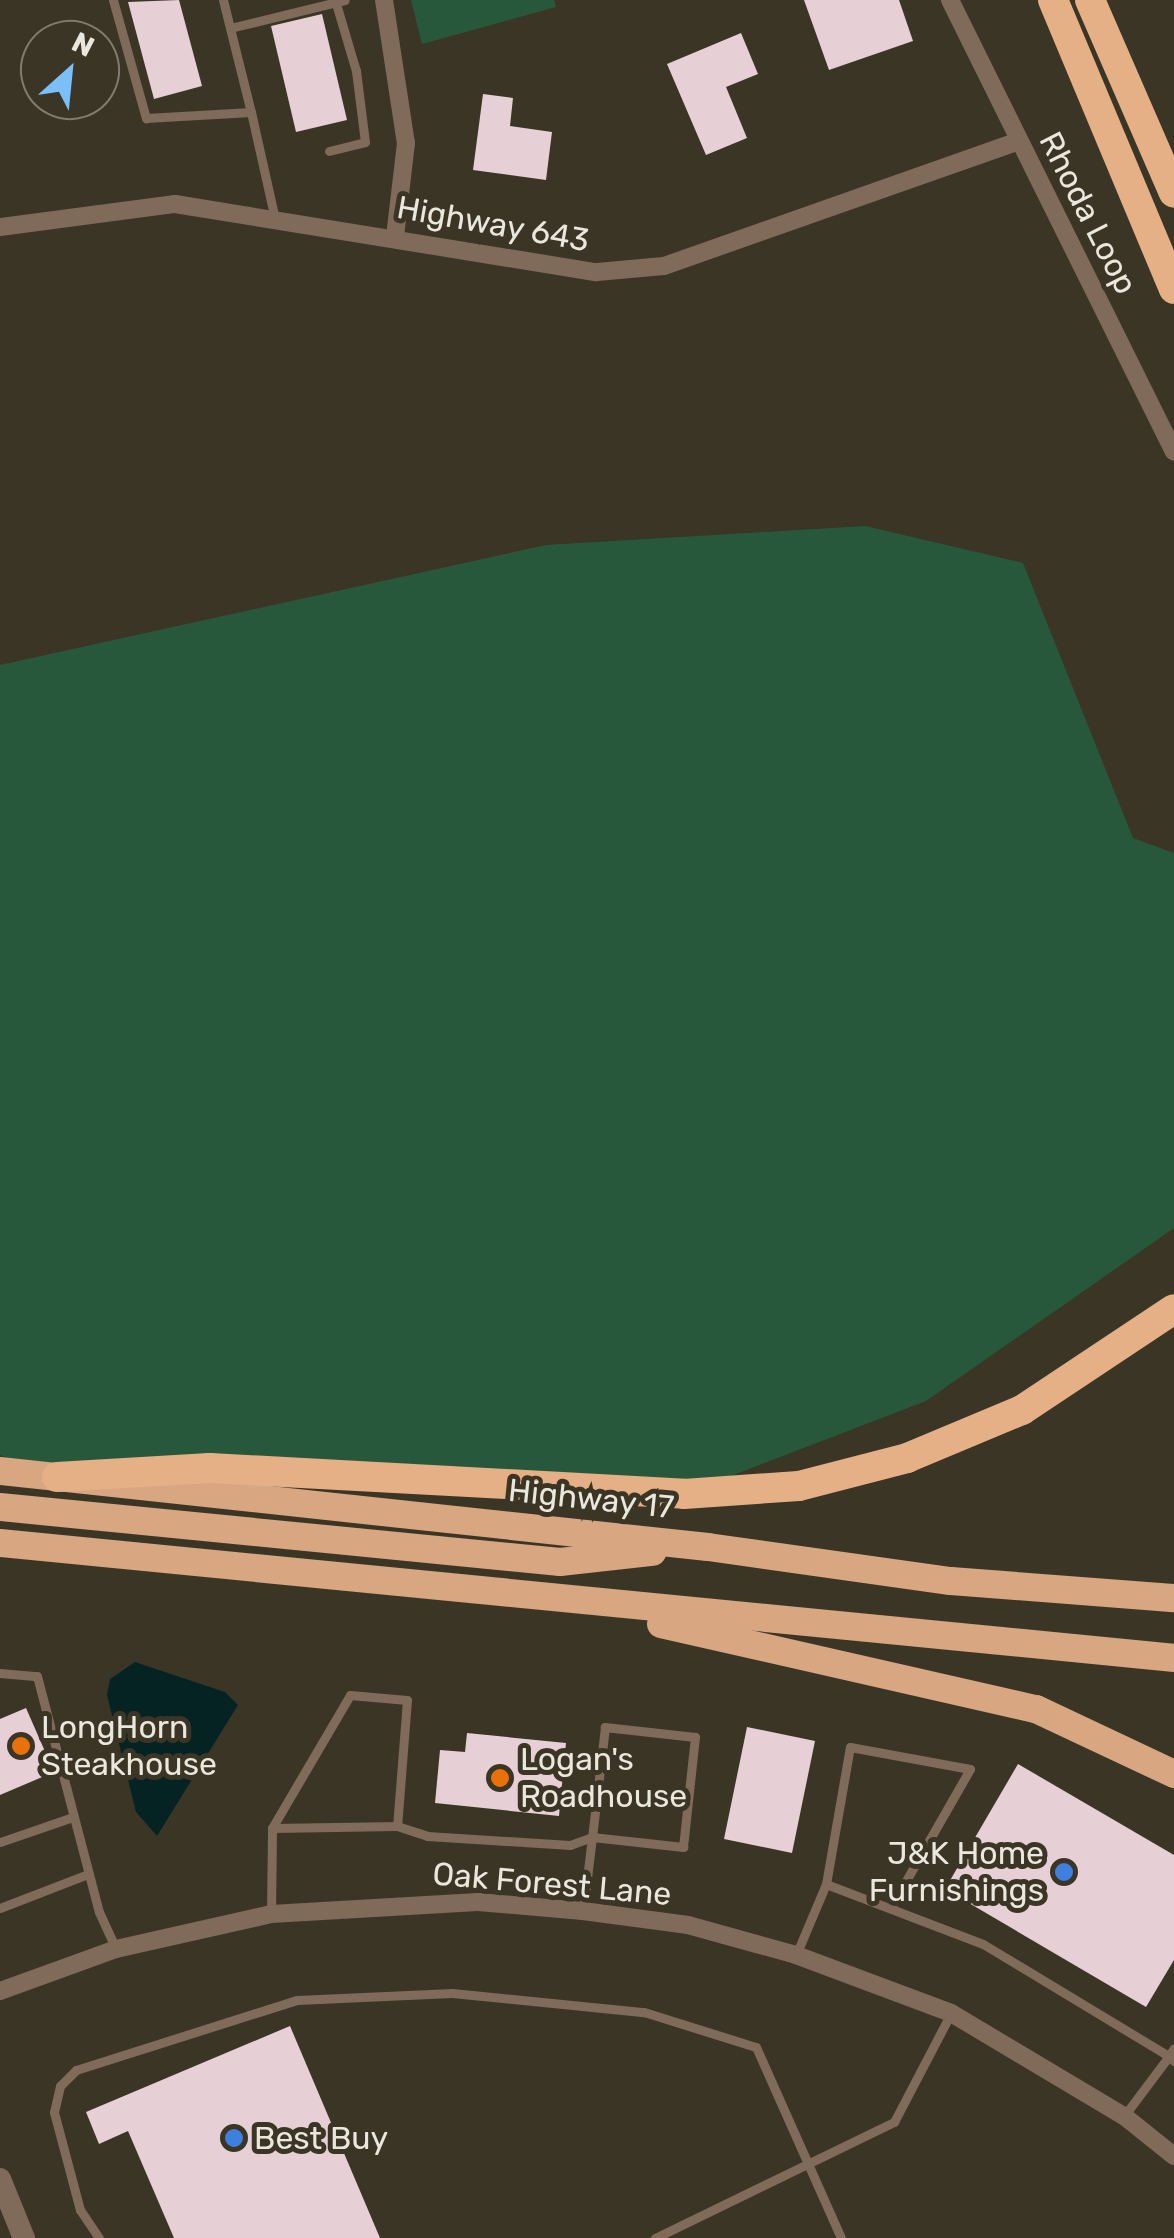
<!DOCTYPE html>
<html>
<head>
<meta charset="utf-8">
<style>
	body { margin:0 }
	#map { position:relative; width:1174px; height:2238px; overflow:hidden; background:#3b3526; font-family:Rubik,sans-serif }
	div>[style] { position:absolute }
	.green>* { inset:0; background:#28583c }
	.water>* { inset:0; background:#062324 }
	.building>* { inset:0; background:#e6cfd5 }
	.service>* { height:9px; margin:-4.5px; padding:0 4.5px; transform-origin:4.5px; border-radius:4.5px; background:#806a59 }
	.minor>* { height:18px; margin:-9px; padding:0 9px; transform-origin:9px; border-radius:9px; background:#806a59 }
	.tertiary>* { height:22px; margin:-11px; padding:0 11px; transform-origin:11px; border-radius:11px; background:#806a59 }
	.trunk>* { height:28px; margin:-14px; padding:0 14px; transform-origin:14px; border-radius:14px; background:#d8a680 }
	.motorway>* { height:30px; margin:-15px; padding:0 15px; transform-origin:15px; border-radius:15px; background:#e6b086 }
	.dots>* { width:28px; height:28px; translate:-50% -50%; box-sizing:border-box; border:5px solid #3b3526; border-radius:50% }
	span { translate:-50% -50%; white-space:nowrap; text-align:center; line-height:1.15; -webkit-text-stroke:10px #3b3526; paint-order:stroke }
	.street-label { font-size:32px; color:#eae7dd }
	.poi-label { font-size:32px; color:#eae7dd }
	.left { translate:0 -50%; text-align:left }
	.right { translate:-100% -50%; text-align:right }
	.north { position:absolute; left:20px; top:20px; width:100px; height:100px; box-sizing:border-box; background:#3b3526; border:2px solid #817c6f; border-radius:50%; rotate:27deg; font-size:28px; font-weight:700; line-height:40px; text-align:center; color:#eae7dd }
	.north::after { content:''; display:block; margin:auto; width:35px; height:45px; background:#7abff8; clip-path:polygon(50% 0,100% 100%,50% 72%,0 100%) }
</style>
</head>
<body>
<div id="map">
	<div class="green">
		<i style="clip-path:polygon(411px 0,554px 0,556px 7px,422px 44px)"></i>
		<i style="clip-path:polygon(865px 526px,1023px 563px,1133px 838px,1174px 853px,1174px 1228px,926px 1401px,684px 1494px,57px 1477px,0 1455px,0 665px,546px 545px)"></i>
	</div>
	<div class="water">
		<i style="clip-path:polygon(135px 1662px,225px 1692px,238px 1705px,157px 1836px,136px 1812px,107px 1695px,110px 1679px)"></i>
	</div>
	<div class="building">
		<i style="clip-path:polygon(179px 0,202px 86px,154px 99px,128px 2px)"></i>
		<i style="clip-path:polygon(804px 0,899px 0,913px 41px,829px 70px)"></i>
		<i style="clip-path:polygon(322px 14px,347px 120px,296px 132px,271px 26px)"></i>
		<i style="clip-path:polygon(741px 33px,758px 74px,726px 87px,747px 138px,706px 155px,667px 64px)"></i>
		<i style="clip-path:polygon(483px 94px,513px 98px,510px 126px,552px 132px,546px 180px,473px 170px)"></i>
		<i style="clip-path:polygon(26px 1708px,54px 1772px,0 1795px,0 1719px)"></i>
		<i style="clip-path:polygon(747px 1727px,815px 1741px,792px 1853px,724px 1839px)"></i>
		<i style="clip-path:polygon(467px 1733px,566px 1743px,559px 1816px,435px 1803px,440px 1750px,465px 1752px)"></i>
		<i style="clip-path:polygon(1018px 1764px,1174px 1855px,1174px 1960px,1146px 2007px,945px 1889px)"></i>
		<i style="clip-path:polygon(290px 2026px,380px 2238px,174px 2238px,128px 2131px,99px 2144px,86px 2112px)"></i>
	</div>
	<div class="service">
		<i style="left:113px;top:0;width:123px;rotate:74.4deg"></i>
		<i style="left:146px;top:118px;width:105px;rotate:-3.3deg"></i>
		<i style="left:251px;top:112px;width:110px;rotate:77.4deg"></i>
		<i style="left:223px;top:0;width:115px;rotate:76deg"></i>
		<i style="left:230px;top:28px;width:118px;rotate:-13.7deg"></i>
		<i style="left:329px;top:151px;width:37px;rotate:-14deg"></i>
		<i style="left:365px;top:142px;width:72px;rotate:-97.2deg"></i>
		<i style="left:356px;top:71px;width:74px;rotate:-106.5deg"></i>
		<i style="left:0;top:1673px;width:37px;rotate:5deg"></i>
		<i style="left:37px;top:1676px;width:244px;rotate:75.3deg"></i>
		<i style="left:99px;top:1912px;width:41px;rotate:65.3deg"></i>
		<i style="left:272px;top:1828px;width:125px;rotate:-0.9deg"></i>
		<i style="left:397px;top:1826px;width:32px;rotate:18deg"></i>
		<i style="left:427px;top:1836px;width:143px;rotate:3.6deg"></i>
		<i style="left:570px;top:1845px;width:23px;rotate:-20deg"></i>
		<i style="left:592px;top:1837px;width:92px;rotate:6.3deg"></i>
		<i style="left:683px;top:1847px;width:111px;rotate:-83.8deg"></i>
		<i style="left:695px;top:1737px;width:91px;rotate:-173.7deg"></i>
		<i style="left:605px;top:1727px;width:111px;rotate:96.7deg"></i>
		<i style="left:592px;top:1837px;width:75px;rotate:96.9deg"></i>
		<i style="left:0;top:1842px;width:77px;rotate:-18.9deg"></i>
		<i style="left:826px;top:1884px;width:139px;rotate:-80.1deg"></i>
		<i style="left:850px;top:1747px;width:122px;rotate:10.4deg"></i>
		<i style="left:970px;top:1769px;width:157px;rotate:119.8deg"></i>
		<i style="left:0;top:1908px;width:94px;rotate:-21.1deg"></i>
		<i style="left:271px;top:1914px;width:86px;rotate:-89.3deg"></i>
		<i style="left:272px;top:1828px;width:154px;rotate:-59.6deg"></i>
		<i style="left:350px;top:1695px;width:57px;rotate:5deg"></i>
		<i style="left:407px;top:1700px;width:126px;rotate:94.5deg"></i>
		<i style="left:796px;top:1955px;width:77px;rotate:-67.1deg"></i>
		<i style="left:826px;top:1884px;width:168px;rotate:20.9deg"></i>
		<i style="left:983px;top:1944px;width:217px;rotate:31.1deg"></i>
		<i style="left:1169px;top:2056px;width:9px;rotate:-58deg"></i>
		<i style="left:1124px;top:2116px;width:75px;rotate:-53.1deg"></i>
		<i style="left:1169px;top:2056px;width:7px;rotate:45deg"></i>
		<i style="left:99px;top:2238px;width:34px;rotate:-124deg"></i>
		<i style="left:80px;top:2210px;width:101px;rotate:-104.9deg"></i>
		<i style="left:54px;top:2112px;width:27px;rotate:-77deg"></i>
		<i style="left:60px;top:2086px;width:23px;rotate:-45deg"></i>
		<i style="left:76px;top:2070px;width:232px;rotate:-17.6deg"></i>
		<i style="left:297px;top:2000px;width:155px;rotate:-2.6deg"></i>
		<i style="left:452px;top:1993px;width:193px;rotate:5.7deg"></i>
		<i style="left:644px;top:2012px;width:117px;rotate:17.4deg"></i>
		<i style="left:756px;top:2047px;width:209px;rotate:66deg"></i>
		<i style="left:655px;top:2238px;width:266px;rotate:-25.9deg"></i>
		<i style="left:894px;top:2122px;width:123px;rotate:-62.4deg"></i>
	</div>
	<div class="minor">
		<i style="left:384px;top:0;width:145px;rotate:81.3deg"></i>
		<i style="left:406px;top:143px;width:95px;rotate:96.7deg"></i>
		<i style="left:950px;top:0;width:504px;rotate:63.64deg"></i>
		<i style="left:0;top:227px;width:177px;rotate:-7.5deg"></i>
		<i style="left:175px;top:204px;width:427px;rotate:9.2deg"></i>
		<i style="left:597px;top:272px;width:67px;rotate:-5.1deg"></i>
		<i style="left:664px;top:266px;width:376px;rotate:-19.4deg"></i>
		<i style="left:0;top:1991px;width:123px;rotate:-19.9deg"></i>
		<i style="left:116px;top:1949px;width:159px;rotate:-12.7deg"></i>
		<i style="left:271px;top:1914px;width:207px;rotate:-3.3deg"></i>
		<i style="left:478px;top:1902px;width:105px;rotate:4.9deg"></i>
		<i style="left:583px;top:1911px;width:106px;rotate:7.6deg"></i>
		<i style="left:688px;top:1925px;width:112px;rotate:15.5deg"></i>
		<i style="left:796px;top:1955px;width:165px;rotate:20.5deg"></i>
		<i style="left:951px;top:2013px;width:201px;rotate:30.8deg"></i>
		<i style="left:1124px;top:2116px;width:64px;rotate:38.7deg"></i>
	</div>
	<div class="tertiary">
		<i style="left:0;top:2179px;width:64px;rotate:67.9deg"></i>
	</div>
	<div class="trunk">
		<i style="left:0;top:1471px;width:712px;rotate:6.13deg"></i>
		<i style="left:708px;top:1547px;width:245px;rotate:8deg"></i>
		<i style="left:951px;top:1581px;width:224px;rotate:4.4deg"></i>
		<i style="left:0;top:1507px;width:563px;rotate:5.61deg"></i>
		<i style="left:560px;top:1562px;width:93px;rotate:-6.2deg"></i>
		<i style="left:0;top:1543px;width:1180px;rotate:5.59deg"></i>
		<i style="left:661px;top:1624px;width:385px;rotate:12.8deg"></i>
		<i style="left:1036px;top:1709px;width:153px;rotate:25.2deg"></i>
	</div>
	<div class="motorway">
		<i style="left:1053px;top:0;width:313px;rotate:67.3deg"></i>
		<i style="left:1090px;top:0;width:210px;rotate:66.5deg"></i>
		<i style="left:57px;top:1477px;width:153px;rotate:-3.4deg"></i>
		<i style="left:210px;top:1468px;width:475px;rotate:3.1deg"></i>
		<i style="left:684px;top:1494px;width:115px;rotate:-4deg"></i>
		<i style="left:799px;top:1486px;width:112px;rotate:-14.5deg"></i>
		<i style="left:907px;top:1458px;width:125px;rotate:-22.7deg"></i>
		<i style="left:1022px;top:1410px;width:182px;rotate:-33.6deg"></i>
	</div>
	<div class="dots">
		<i style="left:21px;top:1746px;background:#e8710a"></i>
		<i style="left:500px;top:1778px;background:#e8710a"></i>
		<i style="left:1064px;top:1872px;background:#3f7fe0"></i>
		<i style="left:234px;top:2138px;background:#3f7fe0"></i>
	</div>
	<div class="street-label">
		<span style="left:1088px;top:213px;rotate:63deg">Rhoda Loop</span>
		<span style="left:493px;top:224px;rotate:10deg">Highway 643</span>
		<span style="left:591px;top:1499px;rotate:6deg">Highway 17</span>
		<span style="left:552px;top:1884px;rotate:5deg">Oak Forest Lane</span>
	</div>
	<div class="poi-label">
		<span class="left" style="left:41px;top:1746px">LongHorn<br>Steakhouse</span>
		<span class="left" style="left:520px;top:1778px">Logan's<br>Roadhouse</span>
		<span class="right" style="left:1044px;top:1872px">J&amp;K Home<br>Furnishings</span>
		<span class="left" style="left:254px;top:2138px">Best Buy</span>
	</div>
	<div class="north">N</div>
</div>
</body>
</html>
